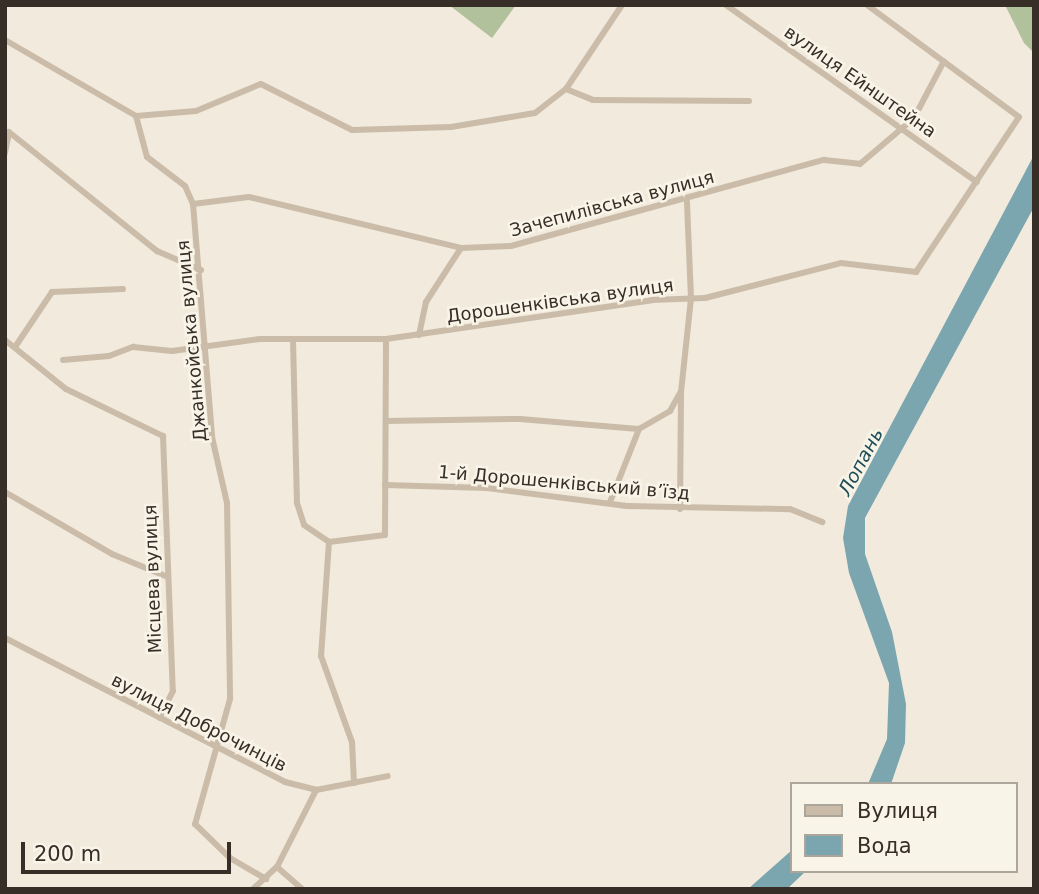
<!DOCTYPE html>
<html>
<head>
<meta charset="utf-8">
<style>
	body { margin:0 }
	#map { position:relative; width:1039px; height:894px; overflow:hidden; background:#f2eadc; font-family:"DejaVu Sans",sans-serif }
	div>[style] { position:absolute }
	.green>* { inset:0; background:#b0c19c }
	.water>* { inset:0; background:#7ba6af }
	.minor>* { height:6px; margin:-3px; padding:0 3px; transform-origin:3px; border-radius:3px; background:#cabca8 }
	span { translate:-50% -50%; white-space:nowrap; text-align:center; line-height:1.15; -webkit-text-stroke:5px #f9f4e8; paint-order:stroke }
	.street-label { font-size:18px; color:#372e28 }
	.water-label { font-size:19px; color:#1e4d58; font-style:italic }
	.frame { position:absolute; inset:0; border:7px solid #372e28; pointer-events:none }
	.legend { position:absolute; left:790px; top:782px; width:228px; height:91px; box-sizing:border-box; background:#f9f4e8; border:2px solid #aba59b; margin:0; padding:9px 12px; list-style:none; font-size:21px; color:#372e28 }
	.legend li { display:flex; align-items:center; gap:14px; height:35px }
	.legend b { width:35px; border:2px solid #aba59b }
	.scale { position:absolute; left:21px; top:842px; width:210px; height:32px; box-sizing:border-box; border:4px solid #372e28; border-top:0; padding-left:9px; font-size:21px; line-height:24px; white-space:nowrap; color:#372e28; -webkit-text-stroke:5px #f9f4e8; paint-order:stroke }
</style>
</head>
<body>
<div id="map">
	<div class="green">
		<i style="clip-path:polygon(449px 5px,516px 5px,492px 38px)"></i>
		<i style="clip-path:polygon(1005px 5px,1034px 5px,1034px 53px,1024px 43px)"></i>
	</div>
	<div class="water">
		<i style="clip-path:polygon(1034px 155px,1034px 207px,865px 518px,865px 554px,892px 632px,906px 704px,905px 743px,891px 784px,868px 784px,887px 739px,889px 683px,849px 573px,843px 538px,848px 506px)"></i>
		<i style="clip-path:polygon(792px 850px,792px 871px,806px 871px,787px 889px,748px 889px)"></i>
	</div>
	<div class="minor">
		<i style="left:726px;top:5px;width:307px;rotate:35.2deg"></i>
		<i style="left:5px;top:40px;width:151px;rotate:30.1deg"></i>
		<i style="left:136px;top:116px;width:60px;rotate:-4.8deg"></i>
		<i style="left:196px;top:111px;width:70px;rotate:-22.6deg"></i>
		<i style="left:261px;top:84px;width:102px;rotate:26.8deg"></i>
		<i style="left:352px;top:130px;width:99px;rotate:-1.7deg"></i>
		<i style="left:451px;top:127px;width:85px;rotate:-9.5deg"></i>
		<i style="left:535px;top:113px;width:39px;rotate:-38deg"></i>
		<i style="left:566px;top:89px;width:101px;rotate:-56.3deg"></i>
		<i style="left:566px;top:89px;width:29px;rotate:22deg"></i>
		<i style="left:593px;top:100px;width:156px;rotate:0.4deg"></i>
		<i style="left:136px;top:116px;width:42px;rotate:75deg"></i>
		<i style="left:147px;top:157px;width:48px;rotate:37.3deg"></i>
		<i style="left:185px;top:186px;width:20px;rotate:66deg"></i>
		<i style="left:193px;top:204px;width:234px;rotate:85.3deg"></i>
		<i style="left:212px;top:437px;width:68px;rotate:77.2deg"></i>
		<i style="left:227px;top:503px;width:196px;rotate:89.1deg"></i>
		<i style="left:230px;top:699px;width:130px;rotate:105.6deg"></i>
		<i style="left:195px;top:824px;width:49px;rotate:44.2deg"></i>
		<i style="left:230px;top:858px;width:42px;rotate:30.3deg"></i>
		<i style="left:5px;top:153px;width:21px;rotate:-79deg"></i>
		<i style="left:9px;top:132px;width:190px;rotate:38.8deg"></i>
		<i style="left:157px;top:251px;width:48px;rotate:23.4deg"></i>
		<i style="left:193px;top:204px;width:56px;rotate:-7.1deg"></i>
		<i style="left:249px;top:197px;width:218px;rotate:13.5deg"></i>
		<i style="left:461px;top:248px;width:50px;rotate:-2.3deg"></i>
		<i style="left:511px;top:246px;width:325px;rotate:-15.4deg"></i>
		<i style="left:824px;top:160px;width:36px;rotate:6deg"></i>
		<i style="left:860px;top:164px;width:71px;rotate:-40.4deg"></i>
		<i style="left:914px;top:118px;width:64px;rotate:-62.2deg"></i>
		<i style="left:419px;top:335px;width:34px;rotate:-78deg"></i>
		<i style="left:426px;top:302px;width:64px;rotate:-57.1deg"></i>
		<i style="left:5px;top:340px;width:78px;rotate:38.8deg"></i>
		<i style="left:66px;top:389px;width:108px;rotate:25.9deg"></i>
		<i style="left:163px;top:436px;width:255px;rotate:87.8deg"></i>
		<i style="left:173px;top:691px;width:30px;rotate:117deg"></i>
		<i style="left:293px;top:340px;width:163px;rotate:88.6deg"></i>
		<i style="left:297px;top:503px;width:23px;rotate:72deg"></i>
		<i style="left:304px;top:525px;width:30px;rotate:34deg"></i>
		<i style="left:15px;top:347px;width:66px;rotate:-56.1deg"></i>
		<i style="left:52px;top:292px;width:71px;rotate:-2.4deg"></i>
		<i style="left:63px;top:360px;width:46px;rotate:-5deg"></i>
		<i style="left:109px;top:356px;width:26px;rotate:-21deg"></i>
		<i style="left:133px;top:347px;width:39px;rotate:6deg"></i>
		<i style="left:172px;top:351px;width:89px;rotate:-7.8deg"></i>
		<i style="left:260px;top:339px;width:126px"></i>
		<i style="left:386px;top:339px;width:269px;rotate:-8.3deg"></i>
		<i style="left:652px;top:300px;width:53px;rotate:-2.2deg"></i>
		<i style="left:705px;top:298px;width:140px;rotate:-14.4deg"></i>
		<i style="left:841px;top:263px;width:76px;rotate:6.8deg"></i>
		<i style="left:916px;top:272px;width:186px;rotate:-56.4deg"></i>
		<i style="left:1019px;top:117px;width:189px;rotate:-143.6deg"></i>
		<i style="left:386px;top:421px;width:134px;rotate:-0.9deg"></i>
		<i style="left:520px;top:419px;width:119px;rotate:4.8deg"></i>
		<i style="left:385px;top:485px;width:102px;rotate:1.7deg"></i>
		<i style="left:487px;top:488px;width:141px;rotate:7.3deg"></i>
		<i style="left:627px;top:506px;width:163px;rotate:1.1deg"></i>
		<i style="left:790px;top:509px;width:35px;rotate:22deg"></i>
		<i style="left:5px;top:492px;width:124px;rotate:30.1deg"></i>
		<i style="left:112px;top:554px;width:57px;rotate:22.5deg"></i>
		<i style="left:610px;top:502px;width:79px;rotate:-68.3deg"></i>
		<i style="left:639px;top:429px;width:36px;rotate:-30deg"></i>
		<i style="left:670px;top:411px;width:21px;rotate:-61deg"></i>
		<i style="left:680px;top:509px;width:117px;rotate:-89.5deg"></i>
		<i style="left:681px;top:392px;width:95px;rotate:-83.9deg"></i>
		<i style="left:691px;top:298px;width:96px;rotate:-92.4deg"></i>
		<i style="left:329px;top:542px;width:56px;rotate:-7.1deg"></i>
		<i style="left:385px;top:535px;width:196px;rotate:-89.7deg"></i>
		<i style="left:329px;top:542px;width:114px;rotate:94deg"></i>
		<i style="left:321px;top:656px;width:91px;rotate:70.2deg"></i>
		<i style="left:352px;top:742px;width:41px;rotate:87.2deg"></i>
		<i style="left:5px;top:638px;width:315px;rotate:27.2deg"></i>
		<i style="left:285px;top:782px;width:32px;rotate:14deg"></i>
		<i style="left:316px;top:790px;width:73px;rotate:-11deg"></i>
		<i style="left:277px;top:867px;width:33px;rotate:41deg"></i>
		<i style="left:253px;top:889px;width:33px;rotate:-43deg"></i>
		<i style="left:277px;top:867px;width:86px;rotate:-63.1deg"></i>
	</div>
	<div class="street-label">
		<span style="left:860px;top:82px;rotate:35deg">вулиця Ейнштейна</span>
		<span style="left:612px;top:204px;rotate:-15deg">Зачепилівська вулиця</span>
		<span style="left:560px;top:301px;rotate:-8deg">Дорошенківська вулиця</span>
		<span style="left:192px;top:341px;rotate:-95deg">Джанкойська вулиця</span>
		<span style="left:564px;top:483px;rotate:5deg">1-й Дорошенківський в’їзд</span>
		<span style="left:153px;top:579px;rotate:-92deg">Місцева вулиця</span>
		<span style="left:199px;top:723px;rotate:27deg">вулиця Доброчинців</span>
	</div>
	<div class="water-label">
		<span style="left:861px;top:462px;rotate:-62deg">Лопань</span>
	</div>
	<div class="frame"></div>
	<ul class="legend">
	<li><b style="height:9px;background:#cabca8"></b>Вулиця</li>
	<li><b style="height:19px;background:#7ba6af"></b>Вода</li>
	</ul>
	<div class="scale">200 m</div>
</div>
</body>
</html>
